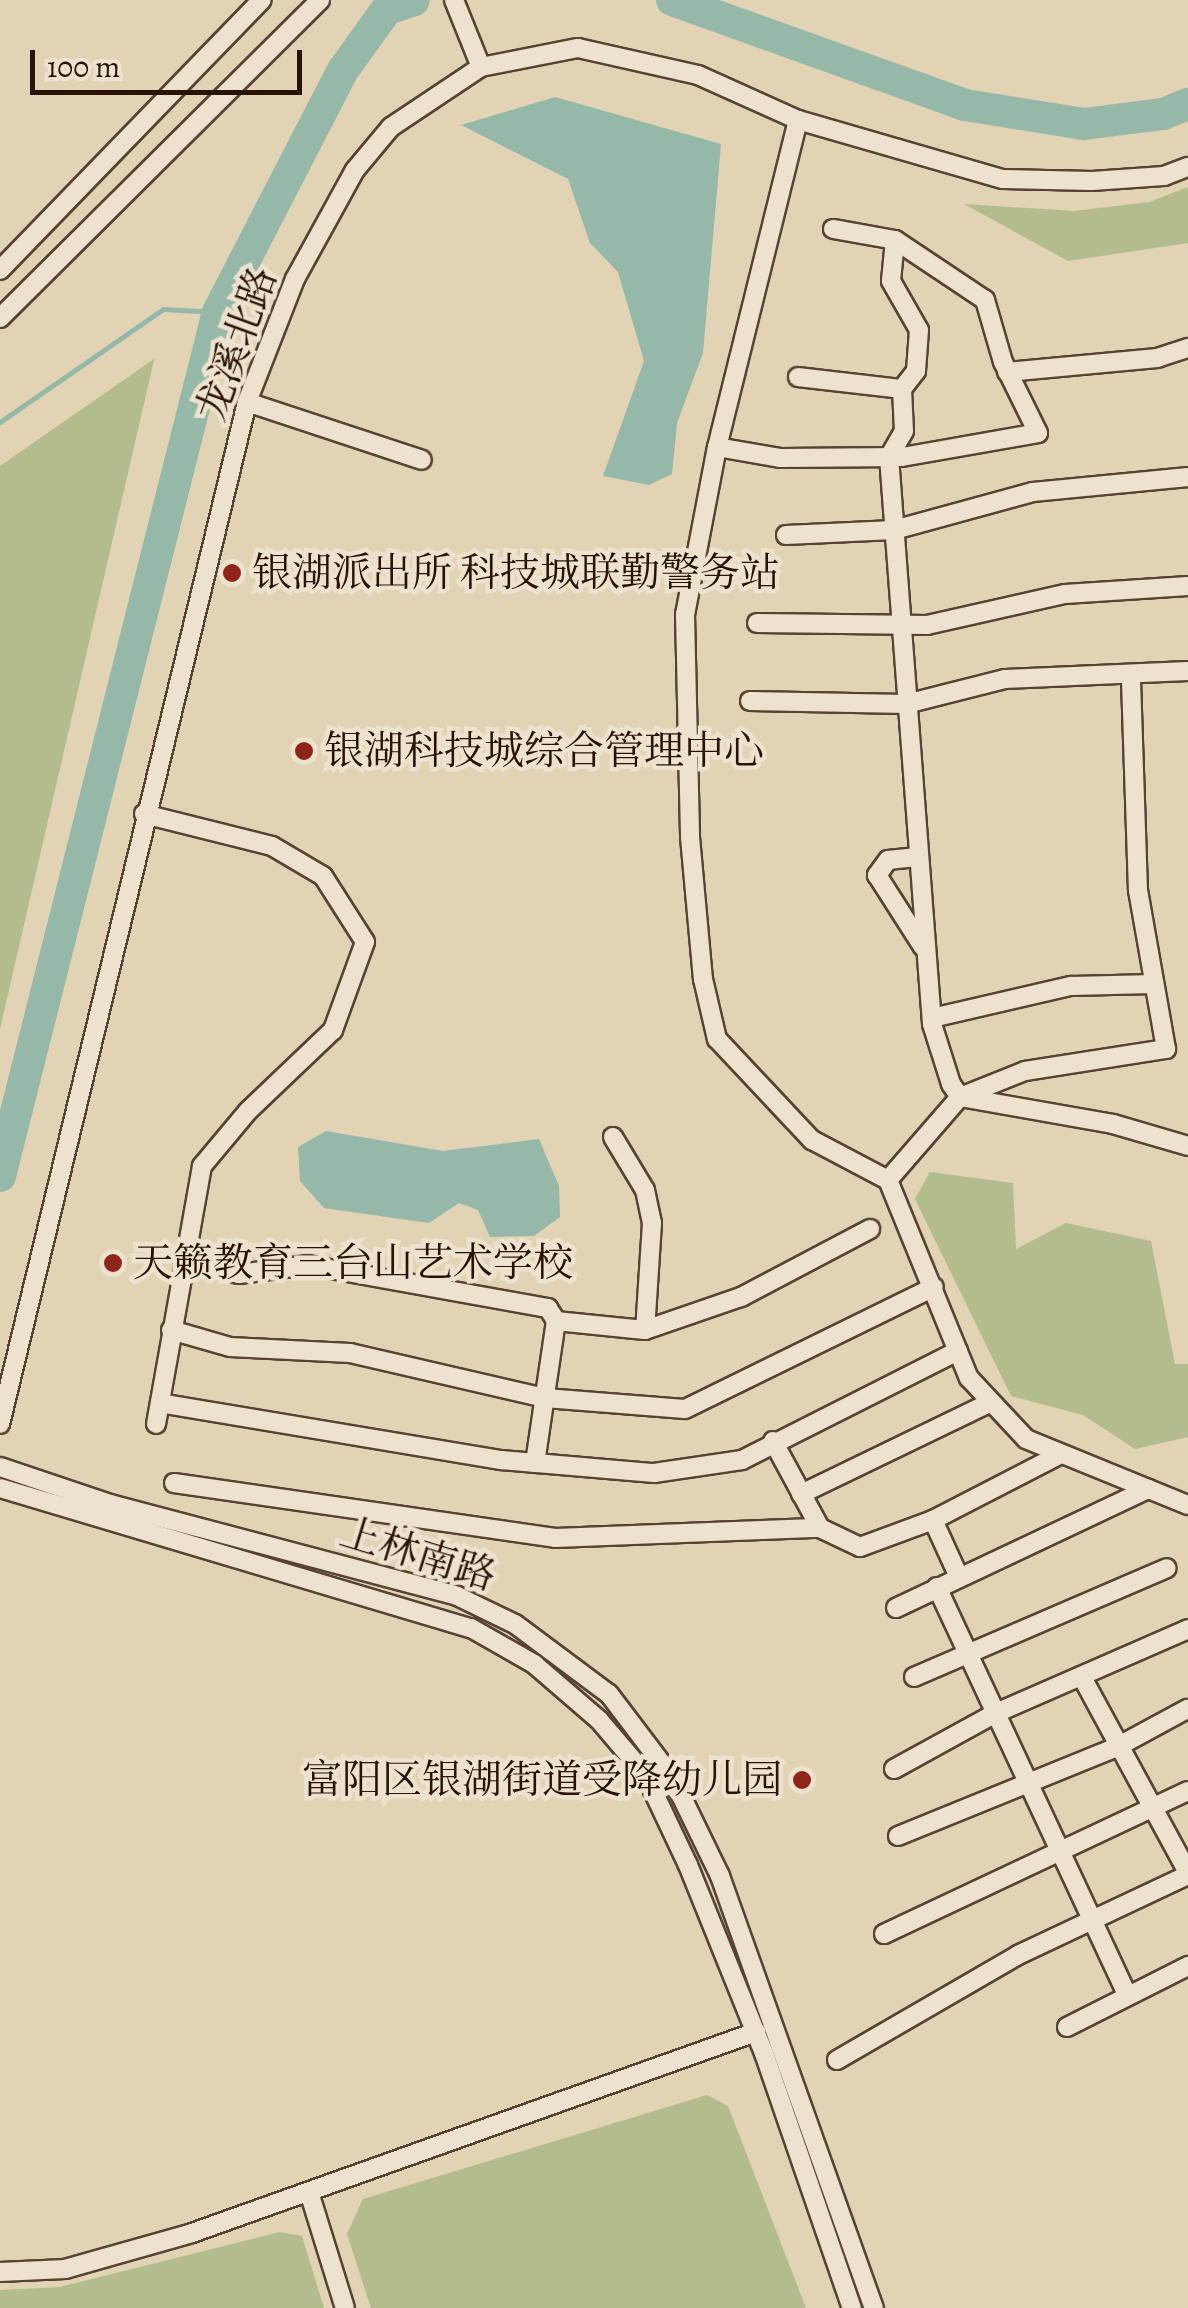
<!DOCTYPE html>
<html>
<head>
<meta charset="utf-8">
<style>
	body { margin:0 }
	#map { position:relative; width:1188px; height:2308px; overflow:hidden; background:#e1d3b4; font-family:Alegreya,"Noto Serif SC",serif }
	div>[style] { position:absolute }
	.green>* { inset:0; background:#b3bc8c }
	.water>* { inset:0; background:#95b8a9 }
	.stream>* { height:5px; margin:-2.5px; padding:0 2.5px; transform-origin:2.5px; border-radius:2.5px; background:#95b8a9 }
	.river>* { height:32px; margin:-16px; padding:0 16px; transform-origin:16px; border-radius:16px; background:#95b8a9 }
	.roads { filter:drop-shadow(2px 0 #584232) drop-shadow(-2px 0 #584232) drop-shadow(0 2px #584232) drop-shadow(0 -2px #584232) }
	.minor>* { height:18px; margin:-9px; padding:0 9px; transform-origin:9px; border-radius:9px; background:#ece2ce }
	.dots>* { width:28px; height:28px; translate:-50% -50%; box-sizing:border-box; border:5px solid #ece2ce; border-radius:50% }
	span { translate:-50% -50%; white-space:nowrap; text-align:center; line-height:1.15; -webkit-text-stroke:9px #ece2ce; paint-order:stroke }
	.street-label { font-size:40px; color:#2a1206 }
	.poi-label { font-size:40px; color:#2a1206 }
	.left { translate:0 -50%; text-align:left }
	.right { translate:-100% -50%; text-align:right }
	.scale { position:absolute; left:30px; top:50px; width:272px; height:45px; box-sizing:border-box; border:5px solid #2a1206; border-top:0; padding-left:12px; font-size:30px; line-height:35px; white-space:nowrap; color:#2a1206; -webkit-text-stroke:8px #ece2ce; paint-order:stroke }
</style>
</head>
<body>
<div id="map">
	<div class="green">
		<i style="clip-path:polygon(1188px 187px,1188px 243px,1068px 261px,964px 204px,1074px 211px,1149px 202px)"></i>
		<i style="clip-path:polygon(154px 359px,154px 360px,0 1029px,0 466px)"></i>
		<i style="clip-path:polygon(930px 1172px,1013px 1183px,1016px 1249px,1066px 1223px,1151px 1241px,1175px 1364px,1188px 1364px,1188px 1437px,1135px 1449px,1083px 1415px,1011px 1396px,915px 1199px)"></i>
		<i style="clip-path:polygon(707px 2095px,728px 2106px,806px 2308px,371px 2308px,347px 2234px,363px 2199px)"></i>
		<i style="clip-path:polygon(280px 2232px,302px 2236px,324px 2308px,0 2308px,0 2290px,60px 2287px)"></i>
	</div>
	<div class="water">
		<i style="clip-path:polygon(555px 97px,721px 144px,703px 353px,677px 423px,672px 474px,649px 485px,603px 476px,644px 361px,618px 272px,590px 243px,568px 179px,461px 125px)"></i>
		<i style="clip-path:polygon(326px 1131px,443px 1151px,539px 1139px,559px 1186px,560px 1217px,534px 1236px,490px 1237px,478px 1210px,459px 1203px,429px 1223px,324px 1208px,300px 1181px,298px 1147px)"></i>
	</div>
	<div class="stream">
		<i style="left:0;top:422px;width:198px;rotate:-34.7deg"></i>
		<i style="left:163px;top:309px;width:55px;rotate:3.1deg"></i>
	</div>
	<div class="river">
		<i style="left:672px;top:0;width:311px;rotate:19.7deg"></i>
		<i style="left:965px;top:105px;width:121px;rotate:9.1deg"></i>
		<i style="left:1084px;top:124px;width:80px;rotate:-7.2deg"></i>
		<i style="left:1163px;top:114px;width:27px;rotate:-22deg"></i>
		<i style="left:0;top:1176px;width:891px;rotate:-75.84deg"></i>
		<i style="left:218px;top:312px;width:272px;rotate:-62.7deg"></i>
		<i style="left:343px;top:70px;width:75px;rotate:-54.2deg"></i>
		<i style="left:387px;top:9px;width:28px;rotate:-18deg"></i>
	</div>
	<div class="roads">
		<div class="minor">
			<i style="left:454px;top:0;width:72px;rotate:68.1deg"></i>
			<i style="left:798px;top:120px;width:337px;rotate:103.9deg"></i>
			<i style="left:717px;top:447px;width:170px;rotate:100.8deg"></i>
			<i style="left:685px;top:614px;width:223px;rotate:88.7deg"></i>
			<i style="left:690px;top:837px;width:143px;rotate:84.8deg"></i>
			<i style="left:703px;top:979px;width:62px;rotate:76.9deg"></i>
			<i style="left:717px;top:1039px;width:139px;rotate:46.8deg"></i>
			<i style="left:812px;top:1140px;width:86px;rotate:27.8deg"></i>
			<i style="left:888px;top:1180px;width:214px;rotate:67.8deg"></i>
			<i style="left:969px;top:1378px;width:83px;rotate:46.9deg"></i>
			<i style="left:1026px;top:1439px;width:175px;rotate:22.2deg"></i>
			<i style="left:895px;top:240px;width:41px;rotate:95.6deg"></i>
			<i style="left:891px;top:281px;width:56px;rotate:60.3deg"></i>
			<i style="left:919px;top:330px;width:41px;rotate:94.2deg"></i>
			<i style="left:916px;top:371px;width:23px;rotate:128deg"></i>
			<i style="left:902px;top:389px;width:42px;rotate:87.3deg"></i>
			<i style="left:904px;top:431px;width:30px;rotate:120deg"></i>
			<i style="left:889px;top:457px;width:569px;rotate:85.66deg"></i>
			<i style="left:932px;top:1024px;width:63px;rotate:72.4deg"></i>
			<i style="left:951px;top:1084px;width:16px;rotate:55deg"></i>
			<i style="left:960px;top:1097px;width:155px;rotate:10deg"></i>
			<i style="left:1113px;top:1124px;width:78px;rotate:16.3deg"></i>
			<i style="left:0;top:270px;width:376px;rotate:-45.9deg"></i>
			<i style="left:0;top:318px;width:451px;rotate:-44.8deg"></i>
			<i style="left:1007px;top:372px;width:151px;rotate:-5.3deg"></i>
			<i style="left:1157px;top:358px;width:33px;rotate:-18deg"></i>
			<i style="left:798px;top:377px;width:105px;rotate:6.6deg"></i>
			<i style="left:247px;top:402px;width:184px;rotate:18.3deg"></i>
			<i style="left:717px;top:447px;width:65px;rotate:9.8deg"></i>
			<i style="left:781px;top:458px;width:121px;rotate:-0.5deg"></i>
			<i style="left:902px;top:457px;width:138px;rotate:-10deg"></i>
			<i style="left:1038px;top:433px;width:79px;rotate:-116.2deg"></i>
			<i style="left:1003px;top:362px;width:65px;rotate:-106.2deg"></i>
			<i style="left:985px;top:300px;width:108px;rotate:-146.3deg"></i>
			<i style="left:895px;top:240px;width:63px;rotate:-169.9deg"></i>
			<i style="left:786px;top:535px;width:108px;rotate:-2.7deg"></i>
			<i style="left:894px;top:530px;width:144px;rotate:-15.3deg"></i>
			<i style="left:1033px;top:492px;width:156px;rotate:-5.5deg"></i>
			<i style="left:757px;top:623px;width:170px;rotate:0.7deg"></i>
			<i style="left:927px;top:625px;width:141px;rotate:-12.7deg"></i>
			<i style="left:1065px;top:594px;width:123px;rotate:-3.7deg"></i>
			<i style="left:750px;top:701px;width:156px;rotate:1.1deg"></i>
			<i style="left:906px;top:704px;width:102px;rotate:-14.2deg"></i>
			<i style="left:1005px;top:679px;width:183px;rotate:-2.5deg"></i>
			<i style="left:144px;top:814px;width:132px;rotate:14deg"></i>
			<i style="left:272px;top:846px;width:59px;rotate:30.5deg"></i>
			<i style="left:323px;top:876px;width:78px;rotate:57.5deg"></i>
			<i style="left:365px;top:942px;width:94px;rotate:110deg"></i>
			<i style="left:333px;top:1030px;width:117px;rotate:136.4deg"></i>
			<i style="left:248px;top:1111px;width:72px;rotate:129.9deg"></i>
			<i style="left:202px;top:1166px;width:262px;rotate:100.1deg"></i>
			<i style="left:917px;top:857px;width:29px;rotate:174deg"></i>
			<i style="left:888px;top:860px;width:19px;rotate:126deg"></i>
			<i style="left:877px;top:875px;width:85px;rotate:57.4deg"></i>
			<i style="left:932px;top:1018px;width:143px;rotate:-13deg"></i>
			<i style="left:1071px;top:986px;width:83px;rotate:-1.4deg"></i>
			<i style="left:613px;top:1137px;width:62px;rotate:58.9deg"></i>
			<i style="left:645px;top:1190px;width:34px;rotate:78deg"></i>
			<i style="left:652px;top:1223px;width:107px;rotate:93.7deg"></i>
			<i style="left:888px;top:1180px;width:110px;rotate:-49.1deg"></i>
			<i style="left:960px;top:1097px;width:70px;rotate:-21.8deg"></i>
			<i style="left:1025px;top:1071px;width:143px;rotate:-8.9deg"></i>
			<i style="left:1166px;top:1049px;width:160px;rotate:-100deg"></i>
			<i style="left:1138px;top:891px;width:216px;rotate:-91.9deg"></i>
			<i style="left:183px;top:1260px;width:58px;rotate:14deg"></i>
			<i style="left:239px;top:1274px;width:70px;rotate:-7.4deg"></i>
			<i style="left:308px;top:1265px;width:244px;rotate:10.2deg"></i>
			<i style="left:548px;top:1308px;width:15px;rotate:58deg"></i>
			<i style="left:556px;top:1321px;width:89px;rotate:5.8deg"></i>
			<i style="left:645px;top:1330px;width:102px;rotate:-19deg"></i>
			<i style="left:741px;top:1297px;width:146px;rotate:-27.8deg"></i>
			<i style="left:171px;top:1330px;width:61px;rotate:16.1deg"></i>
			<i style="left:230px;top:1347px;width:120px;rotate:2.9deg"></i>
			<i style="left:350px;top:1353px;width:200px;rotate:13deg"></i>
			<i style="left:545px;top:1398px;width:140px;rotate:4.5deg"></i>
			<i style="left:685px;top:1409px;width:277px;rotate:-26.1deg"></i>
			<i style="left:160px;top:1403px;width:346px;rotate:9.5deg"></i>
			<i style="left:501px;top:1460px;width:154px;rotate:4.9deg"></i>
			<i style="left:654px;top:1473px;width:89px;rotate:-8.4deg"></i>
			<i style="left:742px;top:1460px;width:242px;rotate:-26.8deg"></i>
			<i style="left:0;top:1424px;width:1051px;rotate:-76.41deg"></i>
			<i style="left:247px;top:402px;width:132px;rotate:-68.7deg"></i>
			<i style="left:295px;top:279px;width:124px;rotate:-61.2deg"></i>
			<i style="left:355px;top:170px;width:56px;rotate:-50.1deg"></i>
			<i style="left:391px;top:127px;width:108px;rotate:-33.7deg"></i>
			<i style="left:481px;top:67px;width:99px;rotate:-11.1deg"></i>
			<i style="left:578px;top:48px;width:123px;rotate:12.7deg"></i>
			<i style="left:698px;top:75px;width:110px;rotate:24.2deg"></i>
			<i style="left:798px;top:120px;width:213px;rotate:16.1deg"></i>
			<i style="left:1003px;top:179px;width:89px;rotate:1.3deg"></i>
			<i style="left:1092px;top:181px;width:72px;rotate:-4deg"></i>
			<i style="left:1164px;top:176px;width:26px;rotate:-21deg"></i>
			<i style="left:773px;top:1441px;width:99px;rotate:61.6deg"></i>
			<i style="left:535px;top:1463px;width:144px;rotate:-81.6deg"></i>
			<i style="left:0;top:1467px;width:116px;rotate:18.6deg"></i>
			<i style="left:110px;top:1504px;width:359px;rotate:14.8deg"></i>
			<i style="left:457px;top:1596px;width:64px;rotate:25.8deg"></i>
			<i style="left:515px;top:1624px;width:117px;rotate:36.7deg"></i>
			<i style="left:609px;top:1694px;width:104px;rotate:52.8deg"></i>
			<i style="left:672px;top:1777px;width:110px;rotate:64.1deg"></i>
			<i style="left:720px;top:1876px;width:459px;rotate:70.4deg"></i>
			<i style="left:174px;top:1483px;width:385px;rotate:8.2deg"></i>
			<i style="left:555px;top:1538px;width:265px;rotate:-2.2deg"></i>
			<i style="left:820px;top:1528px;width:44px;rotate:25.4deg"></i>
			<i style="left:860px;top:1547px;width:78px;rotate:-20.3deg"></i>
			<i style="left:933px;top:1520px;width:144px;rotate:-27.3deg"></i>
			<i style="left:0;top:1488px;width:491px;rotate:16.6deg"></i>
			<i style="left:471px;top:1628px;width:73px;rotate:29.7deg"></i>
			<i style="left:534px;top:1664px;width:86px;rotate:40.7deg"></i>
			<i style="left:599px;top:1720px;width:71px;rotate:49.6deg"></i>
			<i style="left:645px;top:1774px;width:101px;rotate:64.7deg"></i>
			<i style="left:688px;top:1865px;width:203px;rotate:68deg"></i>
			<i style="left:764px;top:2053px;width:270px;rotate:71deg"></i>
			<i style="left:801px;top:1494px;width:211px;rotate:-25.8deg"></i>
			<i style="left:933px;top:1520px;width:63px;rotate:65.5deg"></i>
			<i style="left:937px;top:1587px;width:451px;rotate:65deg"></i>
			<i style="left:896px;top:1608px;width:279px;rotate:-25.3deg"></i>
			<i style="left:914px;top:1677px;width:275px;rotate:-23.3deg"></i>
			<i style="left:1083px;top:1679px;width:220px;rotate:61.5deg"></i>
			<i style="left:894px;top:1769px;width:116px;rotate:-28.8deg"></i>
			<i style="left:996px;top:1713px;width:210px;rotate:-23.6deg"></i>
			<i style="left:898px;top:1836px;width:236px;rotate:-22.1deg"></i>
			<i style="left:1117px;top:1747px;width:80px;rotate:-28.5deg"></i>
			<i style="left:884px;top:1934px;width:336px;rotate:-25.2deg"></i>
			<i style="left:1067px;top:2027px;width:136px;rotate:-26.8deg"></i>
			<i style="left:837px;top:2060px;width:209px;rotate:-30.1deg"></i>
			<i style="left:1018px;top:1955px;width:188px;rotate:-25.2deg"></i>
			<i style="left:309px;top:2192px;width:121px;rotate:72.8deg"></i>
			<i style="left:0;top:2272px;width:65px;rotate:-2.6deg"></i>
			<i style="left:65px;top:2269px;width:132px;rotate:-15.8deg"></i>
			<i style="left:192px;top:2233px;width:599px;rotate:-19.62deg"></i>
		</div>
	</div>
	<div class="dots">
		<i style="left:232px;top:573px;background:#8f2418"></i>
		<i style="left:304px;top:751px;background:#8f2418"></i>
		<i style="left:113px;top:1263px;background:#8f2418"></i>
		<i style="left:802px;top:1780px;background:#8f2418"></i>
	</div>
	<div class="street-label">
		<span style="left:237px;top:344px;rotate:-70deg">龙溪北路</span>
		<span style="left:418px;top:1554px;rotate:17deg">上林南路</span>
	</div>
	<div class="poi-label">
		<span class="left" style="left:252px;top:573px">银湖派出所 科技城联勤警务站</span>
		<span class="left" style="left:324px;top:751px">银湖科技城综合管理中心</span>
		<span class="left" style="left:133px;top:1263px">天籁教育三台山艺术学校</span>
		<span class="right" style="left:782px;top:1780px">富阳区银湖街道受降幼儿园</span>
	</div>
	<div class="scale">100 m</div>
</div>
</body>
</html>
